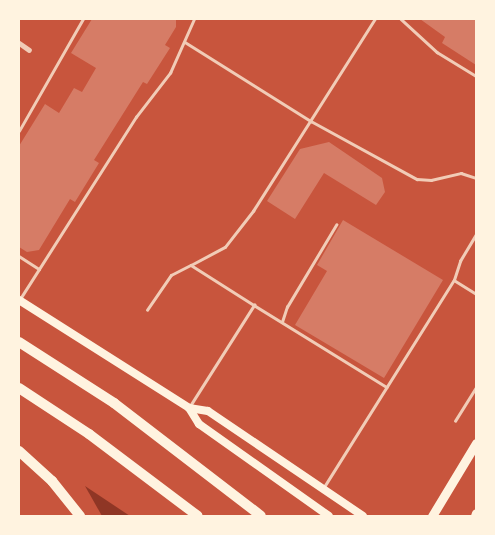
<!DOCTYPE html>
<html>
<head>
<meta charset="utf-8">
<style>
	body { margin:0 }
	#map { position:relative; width:495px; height:535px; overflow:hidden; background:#c8553d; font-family:"Source Sans 3",sans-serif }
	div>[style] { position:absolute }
	.water>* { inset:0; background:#8f3625 }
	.building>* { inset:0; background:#d67c66 }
	.service>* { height:2.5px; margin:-1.25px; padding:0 1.25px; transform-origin:1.25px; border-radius:1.25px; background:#f1ccb7 }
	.minor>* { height:5px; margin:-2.5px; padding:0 2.5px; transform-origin:2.5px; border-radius:2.5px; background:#f1ccb7 }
	.secondary>* { height:8px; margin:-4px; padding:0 4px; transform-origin:4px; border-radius:4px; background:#fff3e0 }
	.primary>* { height:9px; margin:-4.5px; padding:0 4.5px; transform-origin:4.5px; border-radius:4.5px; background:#fff3e0 }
	.motorway>* { height:10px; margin:-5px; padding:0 5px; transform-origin:5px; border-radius:5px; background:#fff3e0 }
	span { translate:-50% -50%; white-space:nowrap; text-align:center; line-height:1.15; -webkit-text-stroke:5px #fff3e0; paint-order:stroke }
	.frame { position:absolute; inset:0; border:20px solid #fff3e0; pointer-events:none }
</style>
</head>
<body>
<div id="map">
	<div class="water">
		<i style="clip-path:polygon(85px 486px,130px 516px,102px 516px)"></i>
	</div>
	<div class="building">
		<i style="clip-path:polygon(92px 19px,176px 19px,176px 27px,165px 45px,170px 48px,147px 84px,143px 82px,94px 160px,99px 163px,75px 202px,70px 199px,39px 250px,27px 252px,19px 247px,19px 146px,45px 104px,59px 113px,74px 88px,82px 92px,96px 68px,71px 53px)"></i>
		<i style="clip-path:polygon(420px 19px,476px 19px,476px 65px,442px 43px,445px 37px)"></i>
		<i style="clip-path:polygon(329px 142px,382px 178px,385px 192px,376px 205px,324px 173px,295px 219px,267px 201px,300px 149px)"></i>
		<i style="clip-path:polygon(343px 220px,443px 280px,384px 378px,295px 325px,327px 271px,317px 265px)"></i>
	</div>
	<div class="service">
		<i style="left:401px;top:19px;width:49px;rotate:42.5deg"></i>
		<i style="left:437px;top:52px;width:46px;rotate:31.6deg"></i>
		<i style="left:185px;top:42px;width:149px;rotate:32.1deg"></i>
		<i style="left:311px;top:121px;width:121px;rotate:28.7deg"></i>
		<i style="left:417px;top:179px;width:14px;rotate:4deg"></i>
		<i style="left:431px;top:180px;width:31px;rotate:-13deg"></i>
		<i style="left:461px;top:173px;width:16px;rotate:18deg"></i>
		<i style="left:19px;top:131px;width:129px;rotate:-60.3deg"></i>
		<i style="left:19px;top:256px;width:24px;rotate:33deg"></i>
		<i style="left:191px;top:265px;width:38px;rotate:-28deg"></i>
		<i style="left:225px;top:247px;width:46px;rotate:-52.1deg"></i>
		<i style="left:253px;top:211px;width:227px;rotate:-57.6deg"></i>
		<i style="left:454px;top:280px;width:20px;rotate:-72deg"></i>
		<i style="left:460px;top:261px;width:31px;rotate:-59deg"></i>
		<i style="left:20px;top:299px;width:216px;rotate:-57.5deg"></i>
		<i style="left:136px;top:117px;width:56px;rotate:-52.3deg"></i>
		<i style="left:170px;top:73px;width:59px;rotate:-66deg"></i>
		<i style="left:147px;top:310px;width:42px;rotate:-55.6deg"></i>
		<i style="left:171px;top:275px;width:22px;rotate:-27deg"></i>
		<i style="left:191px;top:265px;width:75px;rotate:32.4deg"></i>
		<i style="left:282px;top:322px;width:16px;rotate:-72deg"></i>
		<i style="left:287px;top:307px;width:96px;rotate:-59.1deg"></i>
		<i style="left:190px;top:406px;width:120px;rotate:-57.6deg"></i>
		<i style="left:254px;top:305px;width:156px;rotate:31.7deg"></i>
		<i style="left:455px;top:421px;width:40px;rotate:-58deg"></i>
		<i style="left:324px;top:487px;width:244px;rotate:-57.9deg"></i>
		<i style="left:454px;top:280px;width:26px;rotate:32deg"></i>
	</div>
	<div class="minor">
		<i style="left:19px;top:43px;width:12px;rotate:35deg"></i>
	</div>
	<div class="secondary">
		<i style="left:19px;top:300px;width:201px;rotate:32.4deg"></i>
		<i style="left:189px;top:408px;width:19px;rotate:9deg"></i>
		<i style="left:208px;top:411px;width:187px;rotate:34.1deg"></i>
		<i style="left:189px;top:408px;width:19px;rotate:58deg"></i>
		<i style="left:199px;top:424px;width:159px;rotate:35.3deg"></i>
	</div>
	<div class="primary">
		<i style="left:432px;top:516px;width:85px;rotate:-58.9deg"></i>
		<i style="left:475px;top:516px;width:3px;rotate:-72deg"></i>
	</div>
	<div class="motorway">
		<i style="left:19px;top:342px;width:113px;rotate:32.7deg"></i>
		<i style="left:114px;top:403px;width:185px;rotate:37.5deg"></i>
		<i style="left:19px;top:388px;width:84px;rotate:33.3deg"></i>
		<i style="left:89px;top:434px;width:136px;rotate:37deg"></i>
		<i style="left:19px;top:451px;width:45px;rotate:42.3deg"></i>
		<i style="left:52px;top:481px;width:45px;rotate:51.3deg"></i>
	</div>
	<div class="frame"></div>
</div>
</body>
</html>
